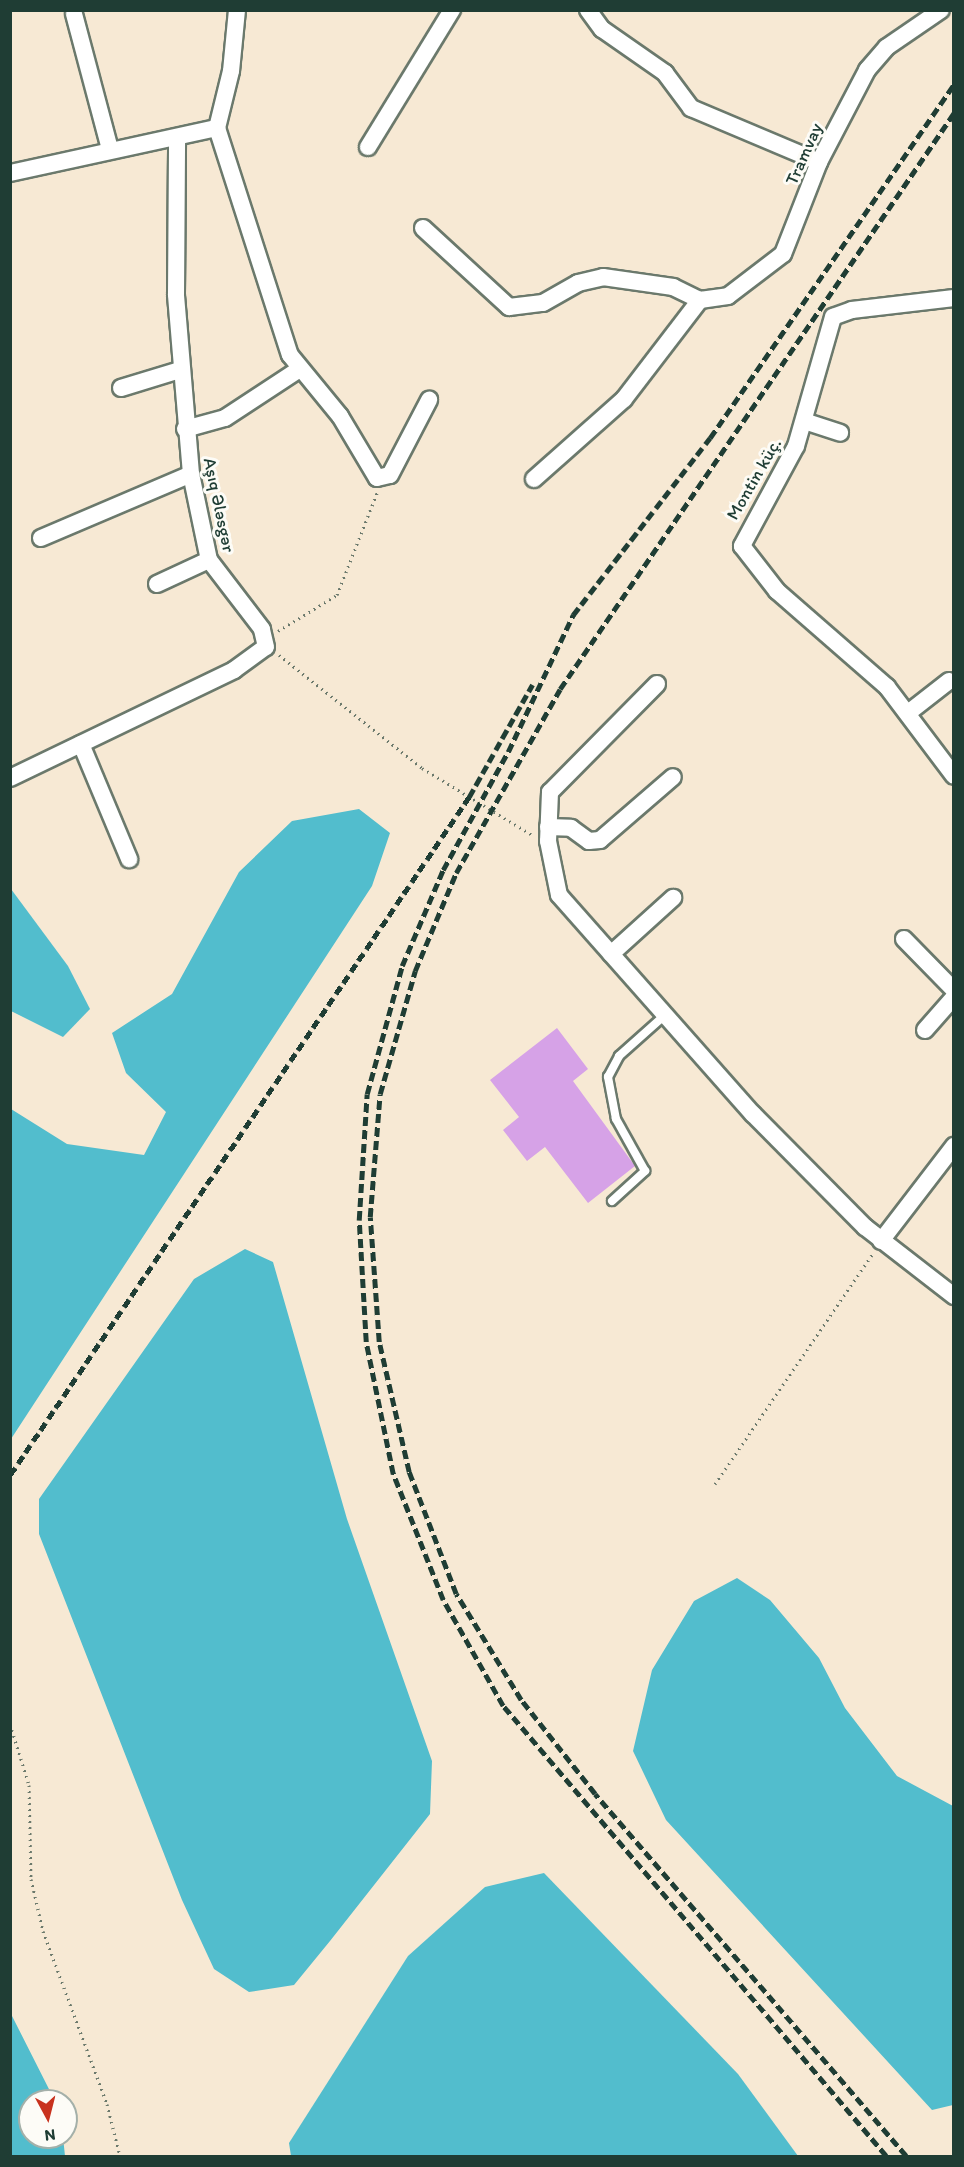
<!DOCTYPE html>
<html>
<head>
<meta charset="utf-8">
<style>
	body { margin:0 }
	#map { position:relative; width:964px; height:2167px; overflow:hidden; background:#f7e9d4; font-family:Itim,sans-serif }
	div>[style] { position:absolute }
	.water>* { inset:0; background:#52bdcd }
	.building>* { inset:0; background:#d6a2e7 }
	.path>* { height:3px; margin-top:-1.5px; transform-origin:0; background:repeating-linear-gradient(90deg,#6b796c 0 1.5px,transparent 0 6px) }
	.roads { filter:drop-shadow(2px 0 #6b796c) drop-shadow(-2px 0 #6b796c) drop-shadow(0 2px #6b796c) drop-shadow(0 -2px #6b796c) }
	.service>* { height:8px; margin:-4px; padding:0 4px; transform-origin:4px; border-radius:4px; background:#fff }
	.minor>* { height:16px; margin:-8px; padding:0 8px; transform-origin:8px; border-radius:8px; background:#fff }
	.rail>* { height:4.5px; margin-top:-2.25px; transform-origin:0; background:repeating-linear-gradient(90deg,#1f3d34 0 9px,transparent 0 13.5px) }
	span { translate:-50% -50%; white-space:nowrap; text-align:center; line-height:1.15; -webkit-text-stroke:6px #fdfcf7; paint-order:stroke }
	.street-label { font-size:18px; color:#1f3d34 }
	.frame { position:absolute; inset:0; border:12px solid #1f3d34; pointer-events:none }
	.north { position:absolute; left:18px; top:2089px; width:60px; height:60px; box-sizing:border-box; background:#fdfcf7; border:2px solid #a4b0a9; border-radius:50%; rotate:173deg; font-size:16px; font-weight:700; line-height:24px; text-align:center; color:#1f3d34 }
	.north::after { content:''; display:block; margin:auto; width:21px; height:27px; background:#c8321e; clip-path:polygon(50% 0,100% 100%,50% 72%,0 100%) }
</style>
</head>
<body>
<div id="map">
	<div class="water">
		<i style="clip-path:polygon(359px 809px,390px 833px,372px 886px,11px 1439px,11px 1109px,67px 1144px,144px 1155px,166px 1112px,126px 1073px,112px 1033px,172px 994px,239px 872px,292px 821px)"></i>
		<i style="clip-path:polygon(11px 889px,68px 966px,90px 1009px,63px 1037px,11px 1011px)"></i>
		<i style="clip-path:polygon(245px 1249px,273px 1262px,347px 1519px,432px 1761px,430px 1814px,330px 1941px,294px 1985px,249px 1992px,214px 1969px,182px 1900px,39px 1534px,39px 1499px,194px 1279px)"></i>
		<i style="clip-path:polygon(737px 1578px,770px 1600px,819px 1658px,845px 1708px,897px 1776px,953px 1806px,953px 2105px,932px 2110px,666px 1820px,633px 1751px,652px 1670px,694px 1601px)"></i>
		<i style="clip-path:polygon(544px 1873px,738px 2074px,798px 2156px,291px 2156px,289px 2143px,408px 1956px,485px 1887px)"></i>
		<i style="clip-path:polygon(10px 2012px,55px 2101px,30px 2101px,30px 2137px,63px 2137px,65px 2156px,11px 2156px)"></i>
	</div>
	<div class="building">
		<i style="clip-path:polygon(557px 1028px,588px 1069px,573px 1081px,635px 1166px,588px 1203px,545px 1147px,527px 1161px,503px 1130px,519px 1117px,490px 1080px)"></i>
	</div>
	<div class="path">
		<i style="left:278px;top:631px;width:69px;rotate:-31.4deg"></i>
		<i style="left:337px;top:595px;width:110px;rotate:-68.6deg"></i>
		<i style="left:279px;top:655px;width:182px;rotate:38.3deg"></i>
		<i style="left:422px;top:768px;width:129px;rotate:31.3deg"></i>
		<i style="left:715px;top:1484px;width:278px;rotate:-55.6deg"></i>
		<i style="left:10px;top:1724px;width:64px;rotate:72.7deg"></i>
		<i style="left:29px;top:1785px;width:94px;rotate:88.8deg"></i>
		<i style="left:31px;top:1879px;width:53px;rotate:77deg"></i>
		<i style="left:43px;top:1931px;width:184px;rotate:69.7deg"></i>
		<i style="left:107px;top:2104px;width:54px;rotate:76deg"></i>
	</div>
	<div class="roads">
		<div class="service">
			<i style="left:612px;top:1201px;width:45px;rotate:-42.3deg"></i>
			<i style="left:645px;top:1171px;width:60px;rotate:-119.1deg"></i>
			<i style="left:616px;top:1119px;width:43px;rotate:-100.8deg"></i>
			<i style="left:608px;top:1077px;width:24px;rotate:-62deg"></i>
			<i style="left:619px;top:1056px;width:62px;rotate:-41.7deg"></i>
		</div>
		<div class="minor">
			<i style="left:237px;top:10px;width:61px;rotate:95.6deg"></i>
			<i style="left:231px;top:71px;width:59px;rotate:103.8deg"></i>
			<i style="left:217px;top:128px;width:238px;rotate:72.2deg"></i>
			<i style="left:290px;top:355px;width:79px;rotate:50.7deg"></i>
			<i style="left:340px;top:416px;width:72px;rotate:59.2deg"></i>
			<i style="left:377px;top:478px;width:13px;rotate:-13deg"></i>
			<i style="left:390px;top:475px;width:85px;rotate:-62.5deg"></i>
			<i style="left:588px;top:10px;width:24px;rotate:54deg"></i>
			<i style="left:602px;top:29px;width:77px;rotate:34.9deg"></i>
			<i style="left:665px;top:73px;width:44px;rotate:53.4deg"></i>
			<i style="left:691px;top:108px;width:139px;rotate:22.9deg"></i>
			<i style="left:74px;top:14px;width:140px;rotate:75.1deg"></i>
			<i style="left:368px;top:147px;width:161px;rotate:-58.5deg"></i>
			<i style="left:10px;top:173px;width:212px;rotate:-12.3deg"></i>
			<i style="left:423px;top:228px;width:117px;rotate:42.6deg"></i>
			<i style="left:509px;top:307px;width:34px;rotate:-7deg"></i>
			<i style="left:543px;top:303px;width:40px;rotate:-29.7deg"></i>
			<i style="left:578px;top:283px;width:26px;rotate:-13deg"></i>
			<i style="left:603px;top:277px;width:71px;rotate:8.1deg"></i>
			<i style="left:673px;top:287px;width:30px;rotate:26deg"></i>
			<i style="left:700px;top:300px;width:28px;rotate:-8deg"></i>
			<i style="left:728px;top:296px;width:69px;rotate:-37.4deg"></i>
			<i style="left:783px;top:254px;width:99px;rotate:-68.6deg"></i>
			<i style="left:819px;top:162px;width:104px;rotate:-62.4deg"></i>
			<i style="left:867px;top:70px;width:30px;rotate:-49deg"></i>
			<i style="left:887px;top:47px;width:65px;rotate:-34.4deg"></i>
			<i style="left:954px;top:298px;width:103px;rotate:173.3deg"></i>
			<i style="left:852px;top:310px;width:20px;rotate:160deg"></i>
			<i style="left:833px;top:317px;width:134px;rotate:106deg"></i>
			<i style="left:796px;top:446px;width:114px;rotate:118.4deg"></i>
			<i style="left:742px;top:546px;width:57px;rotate:52.1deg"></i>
			<i style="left:777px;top:591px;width:146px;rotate:41.1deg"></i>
			<i style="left:887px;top:687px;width:111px;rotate:53deg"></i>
			<i style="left:121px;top:388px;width:62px;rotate:-17deg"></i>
			<i style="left:804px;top:421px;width:38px;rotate:18deg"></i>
			<i style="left:185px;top:429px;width:41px;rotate:-15.4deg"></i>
			<i style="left:225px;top:418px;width:87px;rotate:-33.3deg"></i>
			<i style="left:534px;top:479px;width:120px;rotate:-41.6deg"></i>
			<i style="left:624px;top:399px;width:125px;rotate:-52.5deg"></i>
			<i style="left:41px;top:538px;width:163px;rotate:-23.1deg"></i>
			<i style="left:157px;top:584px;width:57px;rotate:-24.8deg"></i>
			<i style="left:657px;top:684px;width:152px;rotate:134.7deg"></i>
			<i style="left:550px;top:792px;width:49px;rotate:92.3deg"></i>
			<i style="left:548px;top:841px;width:55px;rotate:78.5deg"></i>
			<i style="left:559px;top:895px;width:293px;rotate:48.5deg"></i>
			<i style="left:753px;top:1114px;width:159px;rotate:45.3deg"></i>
			<i style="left:865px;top:1227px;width:113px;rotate:37.8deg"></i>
			<i style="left:908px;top:713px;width:52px;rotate:-38deg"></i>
			<i style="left:81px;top:744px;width:125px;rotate:67.3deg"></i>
			<i style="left:10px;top:778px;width:249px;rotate:-25.7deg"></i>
			<i style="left:234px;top:670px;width:39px;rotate:-36deg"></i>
			<i style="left:266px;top:647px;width:18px;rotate:-103deg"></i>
			<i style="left:262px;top:629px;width:87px;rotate:-127.5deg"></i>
			<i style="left:209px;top:560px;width:88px;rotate:-101.8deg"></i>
			<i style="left:191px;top:474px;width:181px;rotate:-94.8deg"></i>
			<i style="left:176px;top:294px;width:156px;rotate:-89.6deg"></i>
			<i style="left:548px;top:827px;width:23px;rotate:2deg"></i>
			<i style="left:571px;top:828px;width:22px;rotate:36deg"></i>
			<i style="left:589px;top:841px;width:11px;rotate:-5deg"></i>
			<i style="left:600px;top:840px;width:96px;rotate:-40.8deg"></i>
			<i style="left:904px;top:939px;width:71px;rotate:45.6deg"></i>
			<i style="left:611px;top:954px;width:84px;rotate:-42.1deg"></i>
			<i style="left:925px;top:1030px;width:44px;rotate:-48.7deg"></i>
			<i style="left:881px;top:1241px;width:120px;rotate:-52.5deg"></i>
		</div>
	</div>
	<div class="rail">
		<i style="left:10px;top:1475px;width:819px;rotate:-55.9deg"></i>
		<i style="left:469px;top:797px;width:129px;rotate:-60.6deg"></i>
		<i style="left:886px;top:2156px;width:591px;rotate:-130.4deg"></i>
		<i style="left:503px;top:1706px;width:122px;rotate:-119.5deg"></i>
		<i style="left:443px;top:1600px;width:136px;rotate:-111.6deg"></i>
		<i style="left:393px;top:1474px;width:135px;rotate:-101.6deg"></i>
		<i style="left:366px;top:1342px;width:122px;rotate:-93.3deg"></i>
		<i style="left:359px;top:1220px;width:126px;rotate:-86.4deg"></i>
		<i style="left:367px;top:1094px;width:133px;rotate:-74.7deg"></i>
		<i style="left:402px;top:966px;width:104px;rotate:-66.9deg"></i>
		<i style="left:443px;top:870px;width:135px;rotate:-61.2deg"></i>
		<i style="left:508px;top:752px;width:152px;rotate:-64.6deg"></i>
		<i style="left:573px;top:615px;width:224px;rotate:-52.3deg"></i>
		<i style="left:710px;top:438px;width:430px;rotate:-55.4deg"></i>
		<i style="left:906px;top:2156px;width:477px;rotate:-130.7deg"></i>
		<i style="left:595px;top:1794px;width:120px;rotate:-128.2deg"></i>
		<i style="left:521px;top:1700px;width:124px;rotate:-121.5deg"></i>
		<i style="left:456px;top:1594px;width:131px;rotate:-111.1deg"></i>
		<i style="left:409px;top:1472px;width:133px;rotate:-103deg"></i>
		<i style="left:379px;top:1342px;width:125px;rotate:-94.1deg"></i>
		<i style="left:370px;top:1217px;width:123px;rotate:-85.4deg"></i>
		<i style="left:380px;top:1094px;width:128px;rotate:-74.1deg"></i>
		<i style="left:415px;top:971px;width:106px;rotate:-67.3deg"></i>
		<i style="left:456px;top:873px;width:211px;rotate:-60.5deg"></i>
		<i style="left:560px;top:689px;width:698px;rotate:-55.63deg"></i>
	</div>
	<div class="street-label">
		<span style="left:804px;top:154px;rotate:-66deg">Tramvay</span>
		<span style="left:754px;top:479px;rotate:-60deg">Montin küç.</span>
		<span style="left:219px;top:505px;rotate:78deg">Aşıq Ələsgər</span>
	</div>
	<div class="frame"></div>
	<div class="north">N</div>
</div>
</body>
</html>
